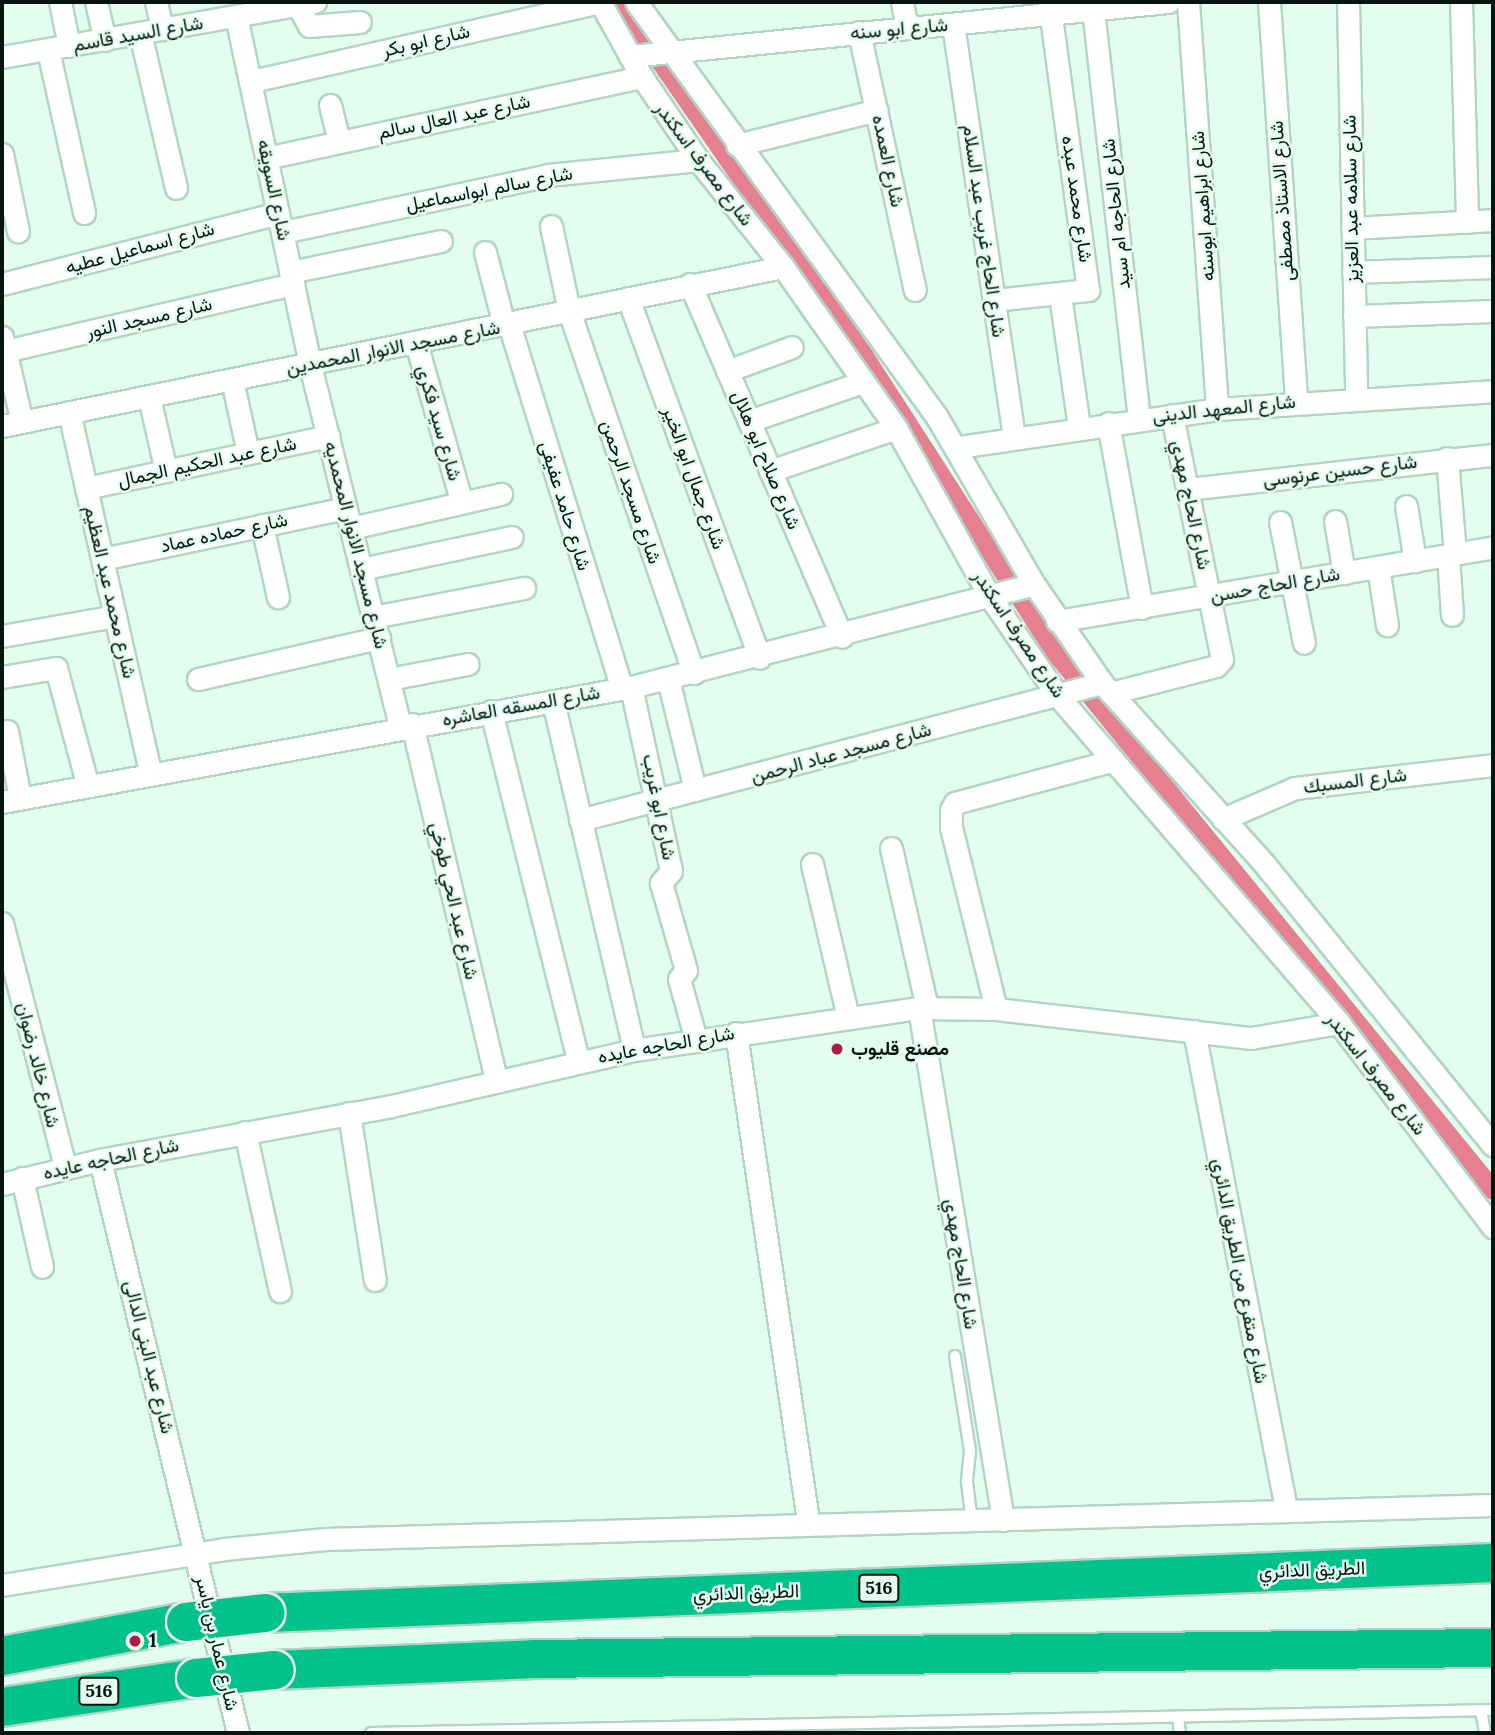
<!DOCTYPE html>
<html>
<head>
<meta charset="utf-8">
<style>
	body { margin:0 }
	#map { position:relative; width:1495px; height:1735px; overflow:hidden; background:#e3fef1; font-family:Lora,Vazirmatn,serif }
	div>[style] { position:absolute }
	.canal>* { height:19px; margin:-9.5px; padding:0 9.5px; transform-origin:9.5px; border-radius:9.5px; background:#e48090 }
	.roads { filter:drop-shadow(2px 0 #b2d4c4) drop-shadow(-2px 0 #b2d4c4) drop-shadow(0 2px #b2d4c4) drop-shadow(0 -2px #b2d4c4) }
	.lane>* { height:10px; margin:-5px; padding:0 5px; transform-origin:5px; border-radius:5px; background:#fff }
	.street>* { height:21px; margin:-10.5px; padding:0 10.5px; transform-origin:10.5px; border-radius:10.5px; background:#fff }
	.highway>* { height:38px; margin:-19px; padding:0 19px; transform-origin:19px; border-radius:19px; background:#02c28b }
	.bridges { filter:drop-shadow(2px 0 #ebecec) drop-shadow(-2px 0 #ebecec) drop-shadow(0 2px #ebecec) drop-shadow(0 -2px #ebecec) }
	.highway-bridge>* { height:38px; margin:-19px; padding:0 19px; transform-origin:19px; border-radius:19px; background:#02c28b }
	.dots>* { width:19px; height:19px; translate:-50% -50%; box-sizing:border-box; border:4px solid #e3fef1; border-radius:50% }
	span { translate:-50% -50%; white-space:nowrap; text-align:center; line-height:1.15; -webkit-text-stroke:5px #e3fef1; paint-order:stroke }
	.shield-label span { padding:2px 5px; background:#e3fef1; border:2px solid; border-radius:5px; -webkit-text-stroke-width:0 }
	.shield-label { font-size:18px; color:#08140f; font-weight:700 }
	.street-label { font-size:19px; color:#08140f }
	.poi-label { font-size:19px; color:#08140f; font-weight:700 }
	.left { translate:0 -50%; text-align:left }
	.frame { position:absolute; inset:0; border:4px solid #08140f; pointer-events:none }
</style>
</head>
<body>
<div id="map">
	<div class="canal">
		<i style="left:619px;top:2px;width:431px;rotate:55.3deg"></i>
		<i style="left:864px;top:356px;width:351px;rotate:57.2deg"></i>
		<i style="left:1054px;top:651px;width:695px;rotate:50.84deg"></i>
	</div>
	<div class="roads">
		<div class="lane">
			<i style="left:955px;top:1356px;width:96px;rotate:81deg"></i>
			<i style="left:970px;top:1451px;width:31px;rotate:96deg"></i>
			<i style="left:967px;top:1482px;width:39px;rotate:83deg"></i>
			<i style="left:1481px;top:1710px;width:23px;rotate:80deg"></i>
			<i style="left:1178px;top:1717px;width:16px;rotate:83deg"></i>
			<i style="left:371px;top:1733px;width:1122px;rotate:-1.17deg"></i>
		</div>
		<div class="street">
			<i style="left:60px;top:2px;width:45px;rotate:78.4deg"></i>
			<i style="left:96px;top:2px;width:39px;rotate:77deg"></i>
			<i style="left:156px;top:2px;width:28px;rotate:77deg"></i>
			<i style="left:600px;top:2px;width:86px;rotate:60.8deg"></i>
			<i style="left:642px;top:77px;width:100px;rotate:56deg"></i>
			<i style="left:698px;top:160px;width:137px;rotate:51.5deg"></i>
			<i style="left:783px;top:267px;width:197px;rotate:54.9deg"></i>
			<i style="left:896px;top:428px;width:193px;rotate:60.9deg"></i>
			<i style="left:990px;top:597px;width:120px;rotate:55.5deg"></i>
			<i style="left:1058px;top:696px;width:431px;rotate:49.3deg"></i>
			<i style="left:1339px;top:1023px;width:256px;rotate:53deg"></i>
			<i style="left:636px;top:2px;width:513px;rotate:54.05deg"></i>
			<i style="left:937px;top:417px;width:193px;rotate:59.9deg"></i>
			<i style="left:1034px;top:584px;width:120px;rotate:55.5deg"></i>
			<i style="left:1102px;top:683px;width:246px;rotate:48.1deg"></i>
			<i style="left:1266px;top:866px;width:360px;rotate:50.9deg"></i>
			<i style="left:902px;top:2px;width:26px;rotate:79deg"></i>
			<i style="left:1188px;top:2px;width:408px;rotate:85.9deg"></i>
			<i style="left:1269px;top:2px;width:400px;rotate:86.1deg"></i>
			<i style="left:1348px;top:2px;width:394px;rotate:88.8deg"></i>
			<i style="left:1461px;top:2px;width:220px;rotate:88.4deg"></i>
			<i style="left:297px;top:4px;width:25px;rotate:61deg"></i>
			<i style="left:309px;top:26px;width:51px;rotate:-4.5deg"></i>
			<i style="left:1093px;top:9px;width:413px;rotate:83.6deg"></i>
			<i style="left:236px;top:16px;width:357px;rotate:78deg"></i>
			<i style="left:310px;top:365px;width:372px;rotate:76deg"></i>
			<i style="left:953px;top:24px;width:418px;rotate:81.6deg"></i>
			<i style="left:859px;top:32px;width:264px;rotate:77.8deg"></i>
			<i style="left:140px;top:33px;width:159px;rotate:76.9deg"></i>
			<i style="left:48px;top:50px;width:167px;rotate:77.5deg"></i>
			<i style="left:630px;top:56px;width:541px;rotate:-5.73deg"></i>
			<i style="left:2px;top:57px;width:318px;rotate:-10deg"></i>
			<i style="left:252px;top:81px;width:357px;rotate:-12.8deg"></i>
			<i style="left:330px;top:105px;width:38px;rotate:76deg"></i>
			<i style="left:737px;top:145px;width:144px;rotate:-14deg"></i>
			<i style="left:2px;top:154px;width:79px;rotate:78.3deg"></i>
			<i style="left:266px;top:158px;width:385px;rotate:-12.2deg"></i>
			<i style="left:551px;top:226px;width:87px;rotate:78deg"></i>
			<i style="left:569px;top:311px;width:383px;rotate:71deg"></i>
			<i style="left:1352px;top:228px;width:141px;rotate:-3.2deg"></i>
			<i style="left:283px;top:232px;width:271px;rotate:-12.1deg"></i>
			<i style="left:548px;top:175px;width:151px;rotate:-5.7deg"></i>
			<i style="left:485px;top:252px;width:75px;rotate:75.4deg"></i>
			<i style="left:290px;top:272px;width:154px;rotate:-11.6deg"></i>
			<i style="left:1353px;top:272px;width:140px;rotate:-2deg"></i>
			<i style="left:2px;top:284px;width:285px;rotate:-14.4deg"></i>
			<i style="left:690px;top:284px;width:384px;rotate:66.7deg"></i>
			<i style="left:1060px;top:295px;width:133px;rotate:81.8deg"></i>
			<i style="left:628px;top:298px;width:383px;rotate:69.9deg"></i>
			<i style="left:994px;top:300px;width:95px;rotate:-6.1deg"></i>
			<i style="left:1088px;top:290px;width:291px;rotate:-97.7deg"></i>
			<i style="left:1354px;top:316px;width:139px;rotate:-2.1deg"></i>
			<i style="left:509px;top:324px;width:382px;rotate:72.8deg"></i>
			<i style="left:2px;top:337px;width:87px;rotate:76.8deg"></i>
			<i style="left:416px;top:343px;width:166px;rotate:74deg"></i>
			<i style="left:5px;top:351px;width:296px;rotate:-13.1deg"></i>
			<i style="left:727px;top:371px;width:69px;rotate:-20.3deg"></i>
			<i style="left:232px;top:380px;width:75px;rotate:77.6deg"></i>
			<i style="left:149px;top:397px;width:76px;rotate:77.1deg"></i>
			<i style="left:69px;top:412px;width:368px;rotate:77.3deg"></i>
			<i style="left:749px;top:421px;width:120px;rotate:-18.9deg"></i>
			<i style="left:1108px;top:423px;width:188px;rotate:79.6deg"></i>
			<i style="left:2px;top:426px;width:797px;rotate:-11.51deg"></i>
			<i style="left:958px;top:447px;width:262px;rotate:-8.3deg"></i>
			<i style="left:1217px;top:409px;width:277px;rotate:-3.7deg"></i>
			<i style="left:1447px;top:458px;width:96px;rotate:85.2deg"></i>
			<i style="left:770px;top:471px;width:133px;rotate:-18.8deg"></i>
			<i style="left:86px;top:488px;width:248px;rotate:-12.1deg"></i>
			<i style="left:1188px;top:489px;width:307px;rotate:-6.4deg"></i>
			<i style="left:1406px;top:506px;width:56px;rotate:80.7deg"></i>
			<i style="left:1335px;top:521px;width:53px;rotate:80.2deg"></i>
			<i style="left:1280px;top:522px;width:123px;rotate:78.8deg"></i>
			<i style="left:262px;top:525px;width:74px;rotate:77.5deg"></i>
			<i style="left:351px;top:528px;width:154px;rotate:-12.8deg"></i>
			<i style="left:1448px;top:555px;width:60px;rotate:86.2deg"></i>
			<i style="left:102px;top:559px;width:249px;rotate:-11.8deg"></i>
			<i style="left:1378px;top:567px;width:59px;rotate:81.2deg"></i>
			<i style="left:361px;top:569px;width:154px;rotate:-12deg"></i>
			<i style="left:373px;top:617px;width:154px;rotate:-10.9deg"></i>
			<i style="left:1057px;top:621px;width:442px;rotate:-9.6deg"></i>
			<i style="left:2px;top:636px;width:115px;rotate:-10deg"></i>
			<i style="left:2px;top:677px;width:55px;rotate:-9.5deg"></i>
			<i style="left:56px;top:668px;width:119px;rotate:74.9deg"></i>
			<i style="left:198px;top:679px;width:186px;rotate:-12.8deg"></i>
			<i style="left:389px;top:679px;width:80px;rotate:-10.8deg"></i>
			<i style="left:668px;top:679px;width:114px;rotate:76.3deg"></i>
			<i style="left:631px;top:687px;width:188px;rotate:77.7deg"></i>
			<i style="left:671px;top:871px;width:16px;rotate:130deg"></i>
			<i style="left:661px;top:883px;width:91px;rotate:74deg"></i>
			<i style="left:686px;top:970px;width:11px;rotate:128deg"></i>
			<i style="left:679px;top:979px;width:63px;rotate:74.4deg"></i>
			<i style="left:1111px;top:693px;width:108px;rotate:-14.4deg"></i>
			<i style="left:1216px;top:666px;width:9px;rotate:-49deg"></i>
			<i style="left:1222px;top:659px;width:249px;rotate:-101.6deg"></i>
			<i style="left:553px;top:701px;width:358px;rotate:76.9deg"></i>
			<i style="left:491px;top:711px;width:361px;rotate:76deg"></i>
			<i style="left:412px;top:724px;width:365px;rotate:76.7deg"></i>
			<i style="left:7px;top:731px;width:68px;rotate:79deg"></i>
			<i style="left:2px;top:802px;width:639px;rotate:-10.36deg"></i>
			<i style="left:631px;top:687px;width:416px;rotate:-14.3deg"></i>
			<i style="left:1223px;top:819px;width:78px;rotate:-23.3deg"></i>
			<i style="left:1295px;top:788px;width:199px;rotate:-6.6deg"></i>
			<i style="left:580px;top:820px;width:540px;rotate:-14.71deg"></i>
			<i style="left:891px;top:848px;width:164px;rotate:77.3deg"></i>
			<i style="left:812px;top:864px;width:158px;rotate:76.8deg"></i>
			<i style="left:2px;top:923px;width:252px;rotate:75.5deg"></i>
			<i style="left:919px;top:1008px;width:519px;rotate:80.68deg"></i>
			<i style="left:996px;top:1009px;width:187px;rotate:-103.9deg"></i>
			<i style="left:951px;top:827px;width:17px;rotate:-90deg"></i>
			<i style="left:951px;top:810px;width:8px;rotate:-60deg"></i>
			<i style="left:955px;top:803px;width:162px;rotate:-15.1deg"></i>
			<i style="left:1194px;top:1031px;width:489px;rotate:79.1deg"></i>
			<i style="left:736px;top:1033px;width:497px;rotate:81.6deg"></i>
			<i style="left:349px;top:1113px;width:169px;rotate:81.2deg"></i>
			<i style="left:245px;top:1132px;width:163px;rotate:77.6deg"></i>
			<i style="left:100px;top:1160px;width:589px;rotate:76.46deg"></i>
			<i style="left:22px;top:1178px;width:91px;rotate:77.3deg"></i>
			<i style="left:2px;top:1184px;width:101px;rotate:-13.8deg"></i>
			<i style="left:100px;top:1160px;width:292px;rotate:-10.5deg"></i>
			<i style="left:387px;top:1107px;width:253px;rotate:-13deg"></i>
			<i style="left:634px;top:1050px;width:288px;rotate:-8.4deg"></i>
			<i style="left:919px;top:1008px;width:77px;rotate:0.7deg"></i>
			<i style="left:996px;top:1009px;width:257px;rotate:6.5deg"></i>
			<i style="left:1251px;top:1038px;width:89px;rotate:-9.7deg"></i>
			<i style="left:2px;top:1585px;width:225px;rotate:-9.2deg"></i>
			<i style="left:224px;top:1549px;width:102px;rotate:-5.6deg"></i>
			<i style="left:326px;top:1539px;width:1167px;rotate:-1.67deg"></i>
		</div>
		<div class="highway">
			<i style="left:265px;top:1613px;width:1229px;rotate:-2.33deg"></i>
			<i style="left:2px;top:1656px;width:187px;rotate:-10.5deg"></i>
			<i style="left:275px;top:1670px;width:259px;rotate:-2.4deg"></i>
			<i style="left:534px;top:1659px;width:959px;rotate:-0.66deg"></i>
			<i style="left:2px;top:1707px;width:196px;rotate:-8.5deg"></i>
		</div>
	</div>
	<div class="bridges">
		<div class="highway-bridge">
			<i style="left:186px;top:1622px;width:80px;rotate:-6.5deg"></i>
			<i style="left:196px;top:1678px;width:79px;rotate:-5.8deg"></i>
		</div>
	</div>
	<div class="dots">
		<i style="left:837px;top:1049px;background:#ad1b48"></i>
		<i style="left:135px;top:1641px;background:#ad1b48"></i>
	</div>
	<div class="shield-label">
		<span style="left:879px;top:1588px">516</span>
		<span style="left:99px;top:1691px">516</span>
	</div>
	<div class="street-label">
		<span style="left:899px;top:29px;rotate:-5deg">شارع ابو سنه</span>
		<span style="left:138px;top:34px;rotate:-10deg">شارع السيد قاسم</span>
		<span style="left:426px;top:41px;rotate:-13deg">شارع ابو بكر</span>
		<span style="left:454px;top:117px;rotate:-12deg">شارع عبد العال سالم</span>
		<span style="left:888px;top:161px;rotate:78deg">شارع العمده</span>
		<span style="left:704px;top:164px;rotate:53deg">شارع مصرف اسكندر</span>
		<span style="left:489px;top:189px;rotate:-11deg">شارع سالم ابواسماعيل</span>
		<span style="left:274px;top:190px;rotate:78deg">شارع السويقه</span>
		<span style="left:1077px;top:199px;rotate:82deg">شارع محمد عبده</span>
		<span style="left:1351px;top:199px;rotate:-91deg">شارع سلامه عبد العزيز</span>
		<span style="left:1282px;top:201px;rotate:-94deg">شارع الاستاذ مصطفى</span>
		<span style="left:1203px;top:206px;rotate:-94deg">شارع ابراهيم ابوسنه</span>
		<span style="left:1116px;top:214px;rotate:-96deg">شارع الحاجه ام سيد</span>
		<span style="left:984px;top:231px;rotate:82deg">شارع الحاج غريب عبد السلام</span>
		<span style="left:140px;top:248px;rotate:-15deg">شارع اسماعيل عطيه</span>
		<span style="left:149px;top:318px;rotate:-13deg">شارع مسجد النور</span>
		<span style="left:393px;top:348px;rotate:-11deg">شارع مسجد الانوار المحمدين</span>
		<span style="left:1224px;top:409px;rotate:-6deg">شارع المعهد الدينى</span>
		<span style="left:439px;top:423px;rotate:74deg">شارع سيد فكري</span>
		<span style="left:766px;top:460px;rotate:67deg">شارع صلاح ابو هلال</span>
		<span style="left:207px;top:462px;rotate:-12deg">شارع عبد الحكيم الجمال</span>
		<span style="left:1340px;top:471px;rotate:-7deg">شارع حسين عرنوسى</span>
		<span style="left:694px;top:478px;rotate:70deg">شارع جمال ابو الخير</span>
		<span style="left:631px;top:492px;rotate:71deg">شارع مسجد الرحمن</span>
		<span style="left:1191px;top:505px;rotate:78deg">شارع الحاج مهدي</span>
		<span style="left:565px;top:506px;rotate:73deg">شارع حامد عفيفى</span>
		<span style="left:224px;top:533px;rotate:-12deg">شارع حماده عماد</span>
		<span style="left:356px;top:545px;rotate:76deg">شارع مسجد الانوار المحمديه</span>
		<span style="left:1275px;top:585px;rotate:-10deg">شارع الحاج حسن</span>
		<span style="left:110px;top:592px;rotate:77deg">شارع محمد عبد العظيم</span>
		<span style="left:1019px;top:634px;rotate:56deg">شارع مصرف اسكندر</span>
		<span style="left:521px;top:706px;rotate:-10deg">شارع المسقه العاشره</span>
		<span style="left:841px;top:753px;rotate:-15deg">شارع مسجد عباد الرحمن</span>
		<span style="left:1355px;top:781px;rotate:-7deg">شارع المسبك</span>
		<span style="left:659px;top:807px;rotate:79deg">شارع ابو غريب</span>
		<span style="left:454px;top:901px;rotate:77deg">شارع عبد الحي طوخي</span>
		<span style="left:666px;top:1045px;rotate:-10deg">شارع الحاجه عايده</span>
		<span style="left:38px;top:1065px;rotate:76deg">شارع خالد رضوان</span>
		<span style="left:1376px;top:1074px;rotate:52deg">شارع مصرف اسكندر</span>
		<span style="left:111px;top:1159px;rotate:-12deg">شارع الحاجه عايده</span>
		<span style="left:961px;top:1264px;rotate:81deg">شارع الحاج مهدي</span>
		<span style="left:1240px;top:1271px;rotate:79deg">شارع متفرع من الطريق الدائري</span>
		<span style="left:149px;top:1357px;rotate:76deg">شارع عبد البنى الدالى</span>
		<span style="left:1312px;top:1570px;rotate:-2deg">الطريق الدائري</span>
		<span style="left:746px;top:1593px;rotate:-2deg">الطريق الدائري</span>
		<span style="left:217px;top:1643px;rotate:77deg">شارع عمار بن ياسر</span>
	</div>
	<div class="poi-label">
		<span class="left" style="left:851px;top:1049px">مصنع قليوب</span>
		<span class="left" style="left:149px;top:1641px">1</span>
	</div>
	<div class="frame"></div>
</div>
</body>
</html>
